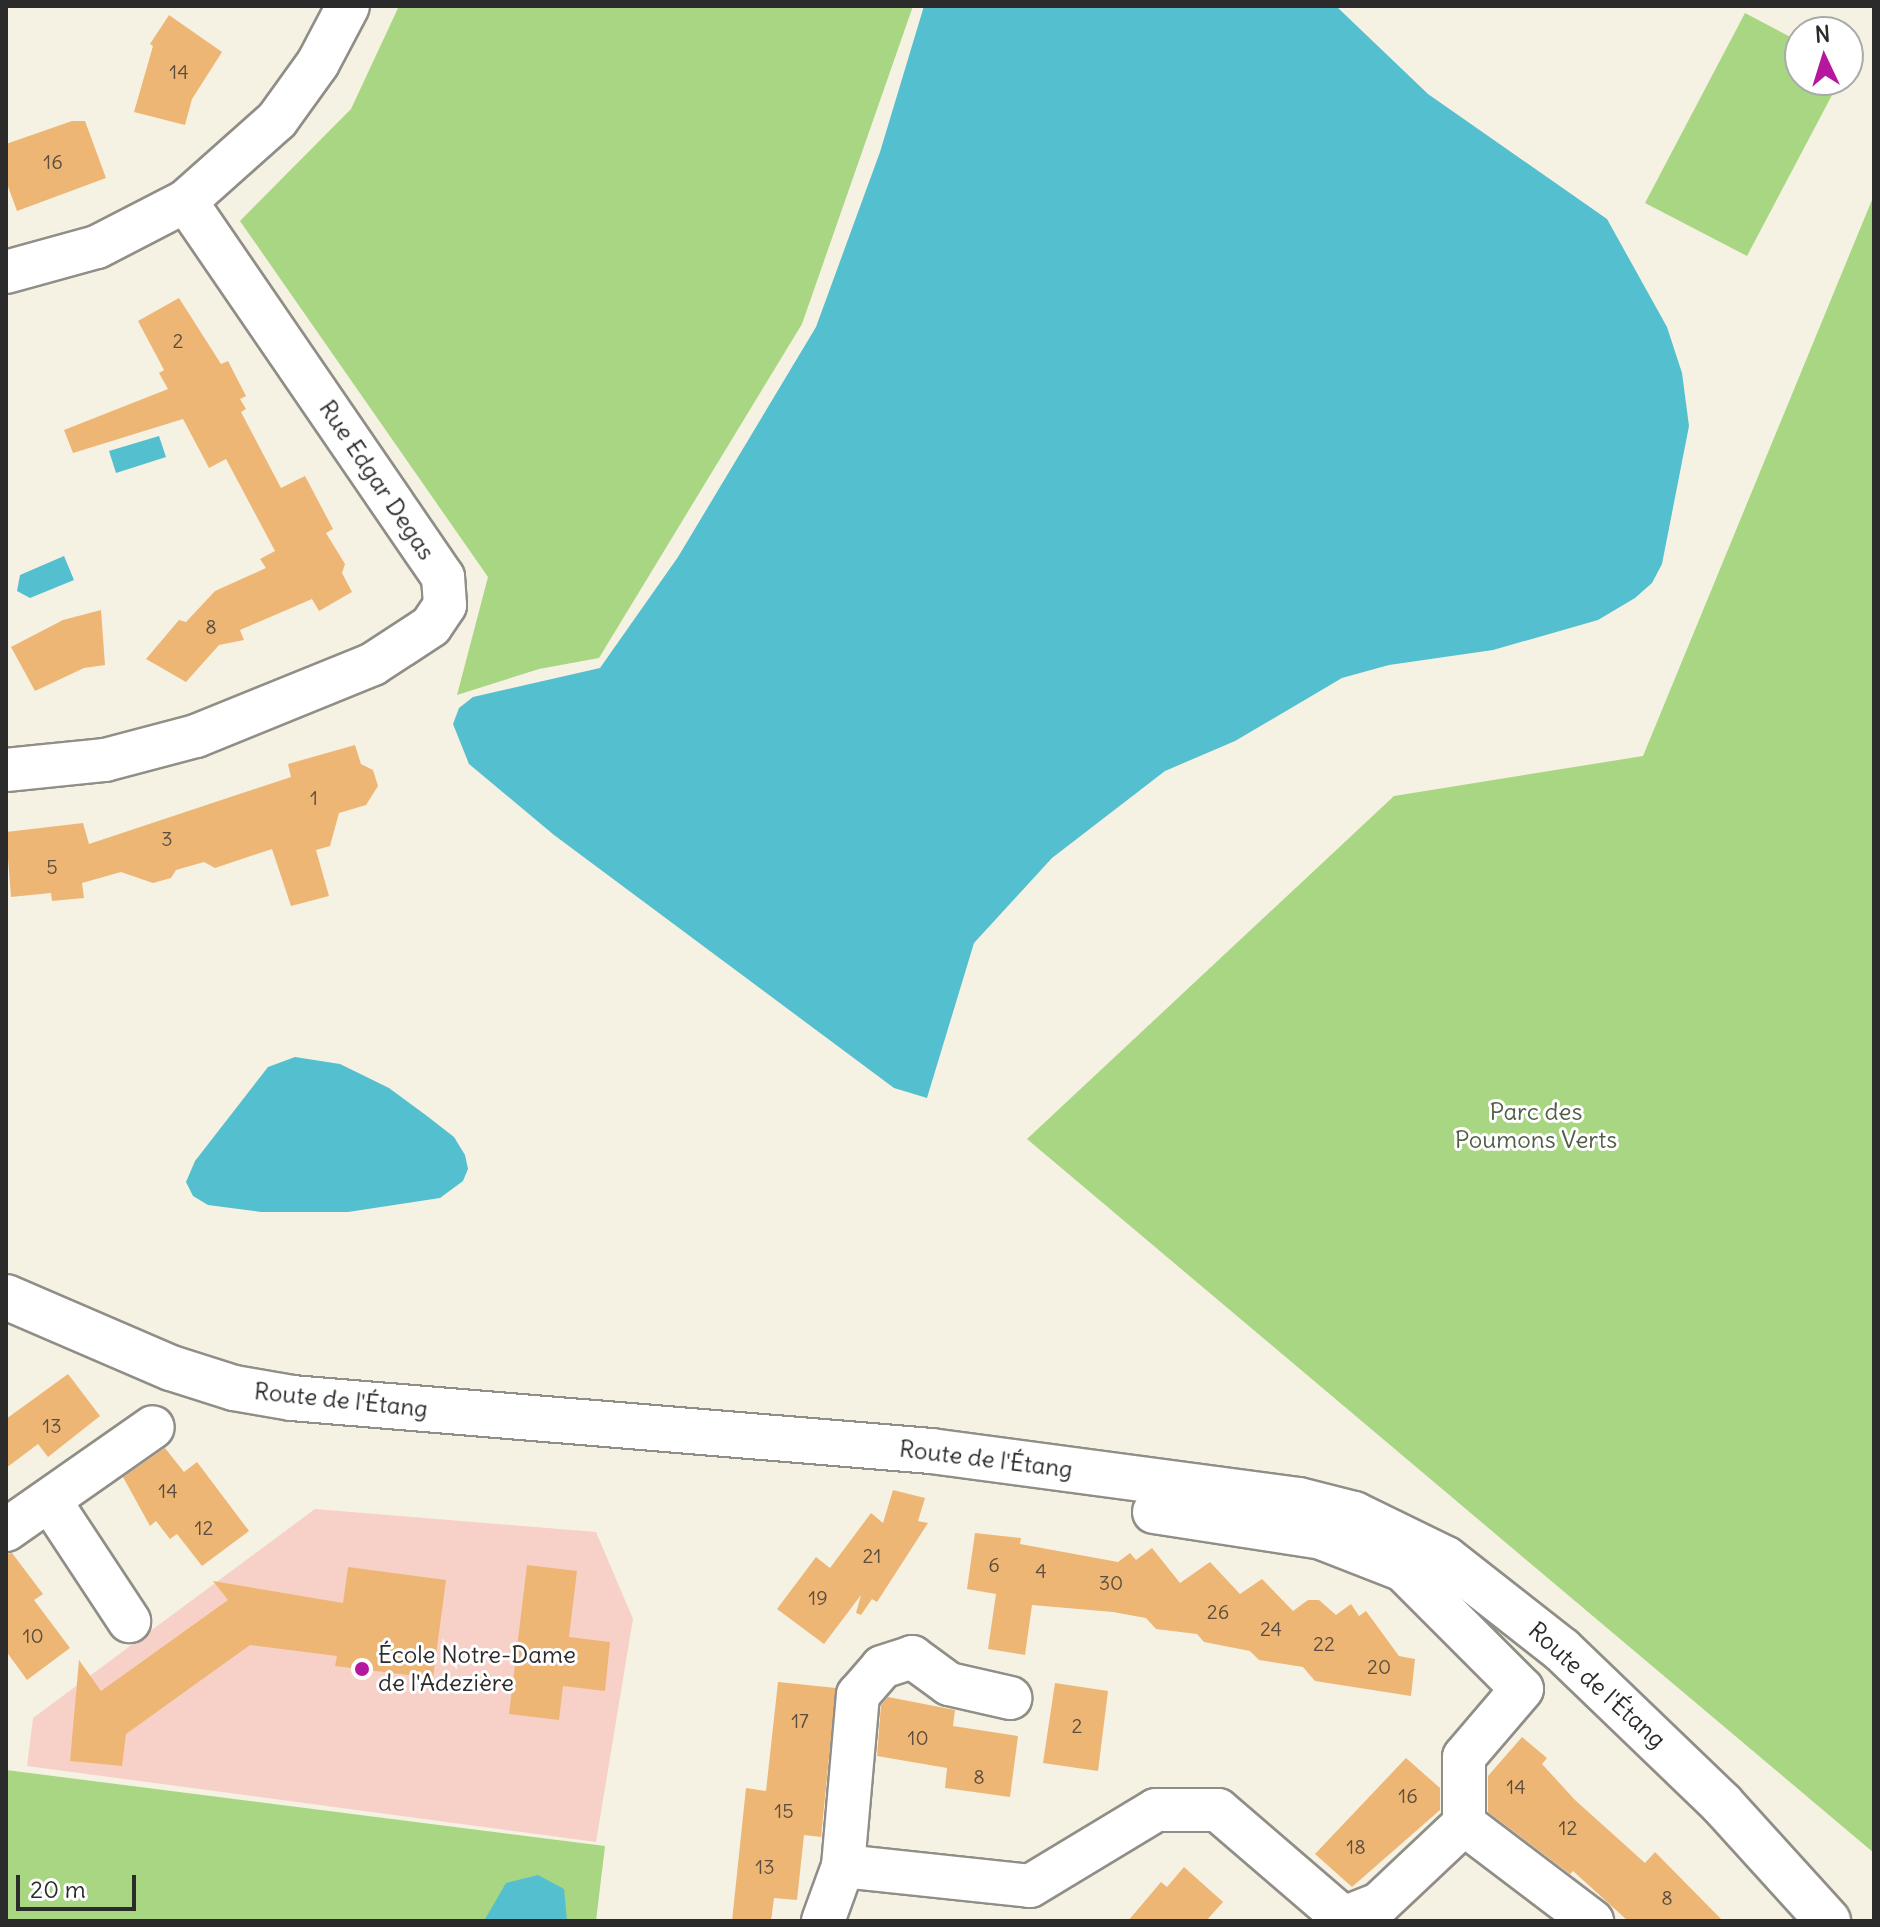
<!DOCTYPE html>
<html>
<head>
<meta charset="utf-8">
<style>
	body { margin:0 }
	#map { position:relative; width:1880px; height:1927px; overflow:hidden; background:#f5f2e3; font-family:Delius,sans-serif }
	div>[style] { position:absolute }
	.built>* { inset:0; background:#f7d1c7 }
	.green>* { inset:0; background:#a9d683 }
	.water>* { inset:0; background:#54bfce }
	.building>* { inset:0; background:#eeb675 }
	.roads { filter:drop-shadow(2px 0 #908e87) drop-shadow(-2px 0 #908e87) drop-shadow(0 2px #908e87) drop-shadow(0 -2px #908e87) }
	.street>* { height:42px; margin:-21px; padding:0 21px; transform-origin:21px; border-radius:21px; background:#fff }
	.secondary>* { height:44px; margin:-22px; padding:0 22px; transform-origin:22px; border-radius:22px; background:#fff }
	.dots>* { width:22px; height:22px; translate:-50% -50%; box-sizing:border-box; border:4px solid #fff; border-radius:50% }
	span { translate:-50% -50%; white-space:nowrap; text-align:center; line-height:1.15; -webkit-text-stroke:6px #fff; paint-order:stroke }
	.number-label { font-size:20px; color:#5c4e3e }
	.number-label span { -webkit-text-stroke-width:0 }
	.street-label { font-size:24px; color:#2b2b2b }
	.park-label { font-size:24px; color:#515e45 }
	.poi-label { font-size:24px; color:#2b2b2b }
	.left { translate:0 -50%; text-align:left }
	.frame { position:absolute; inset:0; border:8px solid #2b2b2b; pointer-events:none }
	.north { position:absolute; left:1784px; top:16px; width:80px; height:80px; box-sizing:border-box; background:#fff; border:2px solid #aaa; border-radius:50%; rotate:356deg; font-size:22px; font-weight:700; line-height:32px; text-align:center; color:#2b2b2b }
	.north::after { content:''; display:block; margin:auto; width:28px; height:36px; background:#b5179e; clip-path:polygon(50% 0,100% 100%,50% 72%,0 100%) }
	.scale { position:absolute; left:16px; top:1875px; width:120px; height:36px; box-sizing:border-box; border:4px solid #2b2b2b; border-top:0; padding-left:10px; font-size:24px; line-height:28px; white-space:nowrap; color:#2b2b2b; -webkit-text-stroke:6px #fff; paint-order:stroke }
</style>
</head>
<body>
<div id="map">
	<div class="built">
		<i style="clip-path:polygon(315px 1509px,596px 1532px,633px 1619px,596px 1842px,27px 1766px,33px 1718px)"></i>
	</div>
	<div class="green">
		<i style="clip-path:polygon(399px 6px,913px 6px,802px 324px,599px 658px,539px 669px,457px 695px,488px 577px,240px 221px,351px 109px)"></i>
		<i style="clip-path:polygon(1745px 13px,1800px 42px,1800px 80px,1840px 80px,1747px 256px,1645px 203px)"></i>
		<i style="clip-path:polygon(1874px 195px,1874px 1853px,1027px 1139px,1394px 796px,1643px 756px)"></i>
		<i style="clip-path:polygon(6px 1770px,605px 1846px,596px 1921px,6px 1921px)"></i>
	</div>
	<div class="water">
		<i style="clip-path:polygon(924px 6px,1336px 6px,1428px 94px,1607px 219px,1667px 327px,1682px 373px,1689px 426px,1662px 564px,1652px 583px,1635px 598px,1598px 620px,1493px 650px,1389px 665px,1342px 678px,1235px 741px,1165px 771px,1052px 858px,974px 943px,927px 1098px,894px 1088px,554px 835px,469px 764px,453px 724px,459px 708px,473px 697px,600px 668px,678px 557px,816px 327px,880px 152px)"></i>
		<i style="clip-path:polygon(159px 436px,166px 457px,116px 473px,109px 451px)"></i>
		<i style="clip-path:polygon(64px 556px,74px 580px,30px 598px,17px 591px,20px 575px)"></i>
		<i style="clip-path:polygon(295px 1057px,340px 1064px,389px 1088px,427px 1116px,454px 1137px,465px 1155px,468px 1169px,463px 1181px,440px 1198px,348px 1212px,261px 1212px,208px 1205px,193px 1196px,186px 1182px,195px 1161px,268px 1067px)"></i>
		<i style="clip-path:polygon(538px 1875px,564px 1889px,567px 1921px,484px 1921px,506px 1883px)"></i>
	</div>
	<div class="building">
		<i style="clip-path:polygon(169px 15px,222px 52px,192px 99px,185px 125px,134px 112px,153px 46px,150px 44px)"></i>
		<i style="clip-path:polygon(72px 121px,85px 121px,106px 178px,17px 211px,6px 181px,6px 144px)"></i>
		<i style="clip-path:polygon(179px 298px,221px 364px,228px 361px,246px 396px,240px 399px,246px 409px,241px 412px,281px 488px,305px 476px,333px 529px,326px 533px,345px 564px,342px 573px,352px 592px,319px 611px,312px 599px,240px 630px,244px 640px,219px 645px,186px 682px,146px 659px,179px 620px,186px 622px,215px 591px,266px 568px,260px 559px,275px 551px,226px 459px,209px 468px,183px 419px,73px 453px,64px 430px,168px 389px,159px 373px,164px 370px,138px 321px)"></i>
		<i style="clip-path:polygon(101px 610px,105px 665px,84px 668px,35px 691px,11px 647px,63px 620px)"></i>
		<i style="clip-path:polygon(355px 745px,361px 764px,373px 770px,378px 786px,366px 805px,339px 813px,330px 846px,316px 850px,329px 896px,291px 906px,272px 849px,215px 868px,204px 862px,176px 870px,171px 878px,153px 883px,121px 872px,82px 883px,84px 898px,52px 901px,51px 893px,11px 897px,6px 832px,83px 823px,89px 844px,291px 777px,288px 764px)"></i>
		<i style="clip-path:polygon(68px 1374px,100px 1416px,48px 1457px,38px 1444px,6px 1468px,6px 1419px)"></i>
		<i style="clip-path:polygon(165px 1448px,184px 1472px,197px 1462px,249px 1531px,202px 1566px,177px 1534px,170px 1539px,156px 1521px,150px 1526px,123px 1477px)"></i>
		<i style="clip-path:polygon(893px 1490px,925px 1498px,918px 1521px,928px 1523px,877px 1602px,872px 1599px,861px 1615px,856px 1613px,861px 1595px,824px 1644px,777px 1609px,816px 1557px,830px 1568px,871px 1513px,883px 1523px)"></i>
		<i style="clip-path:polygon(975px 1533px,1021px 1538px,1020px 1544px,1118px 1562px,1130px 1553px,1136px 1560px,1152px 1548px,1180px 1583px,1210px 1562px,1240px 1594px,1262px 1579px,1293px 1611px,1308px 1600px,1319px 1600px,1336px 1615px,1351px 1604px,1359px 1616px,1366px 1611px,1399px 1656px,1415px 1659px,1411px 1696px,1315px 1681px,1303px 1667px,1259px 1660px,1250px 1651px,1204px 1642px,1197px 1634px,1156px 1629px,1146px 1618px,1113px 1612px,1032px 1605px,1025px 1655px,988px 1649px,996px 1594px,967px 1589px)"></i>
		<i style="clip-path:polygon(12px 1553px,43px 1594px,34px 1600px,70px 1648px,27px 1680px,6px 1651px,6px 1554px)"></i>
		<i style="clip-path:polygon(527px 1565px,577px 1571px,569px 1637px,610px 1642px,605px 1691px,563px 1686px,559px 1720px,509px 1714px)"></i>
		<i style="clip-path:polygon(348px 1567px,446px 1580px,433px 1678px,335px 1666px,337px 1656px,250px 1645px,126px 1734px,122px 1766px,70px 1761px,79px 1660px,101px 1691px,228px 1600px,213px 1581px,343px 1603px)"></i>
		<i style="clip-path:polygon(778px 1682px,836px 1688px,821px 1837px,804px 1835px,797px 1900px,774px 1898px,771px 1921px,732px 1921px,746px 1788px,766px 1791px)"></i>
		<i style="clip-path:polygon(1055px 1683px,1108px 1691px,1098px 1771px,1043px 1763px)"></i>
		<i style="clip-path:polygon(888px 1697px,955px 1710px,953px 1726px,1018px 1736px,1010px 1797px,945px 1788px,947px 1768px,877px 1756px,881px 1705px)"></i>
		<i style="clip-path:polygon(1522px 1737px,1547px 1758px,1542px 1764px,1575px 1800px,1645px 1863px,1655px 1852px,1723px 1921px,1628px 1921px,1573px 1871px,1570px 1874px,1488px 1812px,1488px 1776px)"></i>
		<i style="clip-path:polygon(1406px 1758px,1440px 1788px,1440px 1810px,1352px 1887px,1315px 1854px)"></i>
		<i style="clip-path:polygon(1184px 1867px,1223px 1902px,1206px 1921px,1128px 1921px,1161px 1882px,1167px 1887px)"></i>
	</div>
	<div class="roads">
		<div class="street">
			<i style="left:6px;top:272px;width:94px;rotate:-15.4deg"></i>
			<i style="left:97px;top:247px;width:100px;rotate:-27.3deg"></i>
			<i style="left:186px;top:201px;width:122px;rotate:-41.7deg"></i>
			<i style="left:277px;top:120px;width:70px;rotate:-54.3deg"></i>
			<i style="left:318px;top:63px;width:64px;rotate:-62.2deg"></i>
			<i style="left:6px;top:770px;width:100px;rotate:-5.8deg"></i>
			<i style="left:105px;top:760px;width:94px;rotate:-14.8deg"></i>
			<i style="left:196px;top:736px;width:191px;rotate:-22.1deg"></i>
			<i style="left:373px;top:664px;width:69px;rotate:-33.2deg"></i>
			<i style="left:431px;top:626px;width:25px;rotate:-56deg"></i>
			<i style="left:445px;top:605px;width:28px;rotate:-94deg"></i>
			<i style="left:443px;top:577px;width:455px;rotate:-124.4deg"></i>
			<i style="left:50px;top:1501px;width:144px;rotate:56.6deg"></i>
			<i style="left:1154px;top:1512px;width:169px;rotate:8.8deg"></i>
			<i style="left:1321px;top:1538px;width:88px;rotate:21.3deg"></i>
			<i style="left:1403px;top:1570px;width:168px;rotate:45deg"></i>
			<i style="left:1522px;top:1689px;width:89px;rotate:130.5deg"></i>
			<i style="left:1464px;top:1757px;width:67px;rotate:90deg"></i>
			<i style="left:6px;top:1530px;width:179px;rotate:-35deg"></i>
			<i style="left:843px;top:1866px;width:172px;rotate:-85deg"></i>
			<i style="left:858px;top:1695px;width:37px;rotate:-49deg"></i>
			<i style="left:882px;top:1667px;width:32px;rotate:-18deg"></i>
			<i style="left:912px;top:1657px;width:46px;rotate:36.1deg"></i>
			<i style="left:949px;top:1684px;width:63px;rotate:12.9deg"></i>
			<i style="left:823px;top:1921px;width:59px;rotate:-70deg"></i>
			<i style="left:843px;top:1866px;width:188px;rotate:6.1deg"></i>
			<i style="left:1030px;top:1886px;width:147px;rotate:-31.1deg"></i>
			<i style="left:1156px;top:1810px;width:62px"></i>
			<i style="left:1218px;top:1810px;width:170px;rotate:40.7deg"></i>
			<i style="left:1336px;top:1921px;width:46px;rotate:-21.6deg"></i>
			<i style="left:1379px;top:1904px;width:117px;rotate:-43.3deg"></i>
			<i style="left:1464px;top:1824px;width:161px;rotate:37.2deg"></i>
		</div>
		<div class="secondary">
			<i style="left:6px;top:1297px;width:180px;rotate:23.3deg"></i>
			<i style="left:171px;top:1368px;width:66px;rotate:17.6deg"></i>
			<i style="left:234px;top:1388px;width:59px;rotate:9.8deg"></i>
			<i style="left:292px;top:1398px;width:641px;rotate:4.74deg"></i>
			<i style="left:931px;top:1451px;width:371px;rotate:7.6deg"></i>
			<i style="left:1299px;top:1500px;width:57px;rotate:14.3deg"></i>
			<i style="left:1354px;top:1514px;width:102px;rotate:26.1deg"></i>
			<i style="left:1446px;top:1559px;width:147px;rotate:38.1deg"></i>
			<i style="left:1562px;top:1650px;width:222px;rotate:43.9deg"></i>
			<i style="left:1722px;top:1804px;width:158px;rotate:47.8deg"></i>
		</div>
	</div>
	<div class="dots">
		<i style="left:362px;top:1669px;background:#b5179e"></i>
	</div>
	<div class="number-label">
		<span style="left:179px;top:71px">14</span>
		<span style="left:53px;top:161px">16</span>
		<span style="left:178px;top:340px">2</span>
		<span style="left:211px;top:626px">8</span>
		<span style="left:314px;top:797px">1</span>
		<span style="left:167px;top:838px">3</span>
		<span style="left:52px;top:866px">5</span>
		<span style="left:52px;top:1425px">13</span>
		<span style="left:168px;top:1490px">14</span>
		<span style="left:204px;top:1527px">12</span>
		<span style="left:872px;top:1555px">21</span>
		<span style="left:994px;top:1564px">6</span>
		<span style="left:1041px;top:1570px">4</span>
		<span style="left:1111px;top:1582px">30</span>
		<span style="left:818px;top:1597px">19</span>
		<span style="left:1218px;top:1611px">26</span>
		<span style="left:1271px;top:1628px">24</span>
		<span style="left:33px;top:1635px">10</span>
		<span style="left:1324px;top:1643px">22</span>
		<span style="left:1379px;top:1666px">20</span>
		<span style="left:800px;top:1720px">17</span>
		<span style="left:1077px;top:1725px">2</span>
		<span style="left:918px;top:1737px">10</span>
		<span style="left:979px;top:1776px">8</span>
		<span style="left:1516px;top:1786px">14</span>
		<span style="left:1408px;top:1795px">16</span>
		<span style="left:784px;top:1810px">15</span>
		<span style="left:1568px;top:1827px">12</span>
		<span style="left:1356px;top:1846px">18</span>
		<span style="left:765px;top:1866px">13</span>
		<span style="left:1667px;top:1897px">8</span>
	</div>
	<div class="street-label">
		<span style="left:377px;top:480px;rotate:56deg">Rue Edgar Degas</span>
		<span style="left:341px;top:1400px;rotate:6deg">Route de l'Étang</span>
		<span style="left:986px;top:1459px;rotate:7deg">Route de l'Étang</span>
		<span style="left:1597px;top:1685px;rotate:42deg">Route de l'Étang</span>
	</div>
	<div class="park-label">
		<span style="left:1536px;top:1126px">Parc des<br>Poumons Verts</span>
	</div>
	<div class="poi-label">
		<span class="left" style="left:378px;top:1669px">École Notre-Dame<br>de l'Adezière</span>
	</div>
	<div class="frame"></div>
	<div class="north">N</div>
	<div class="scale">20 m</div>
</div>
</body>
</html>
